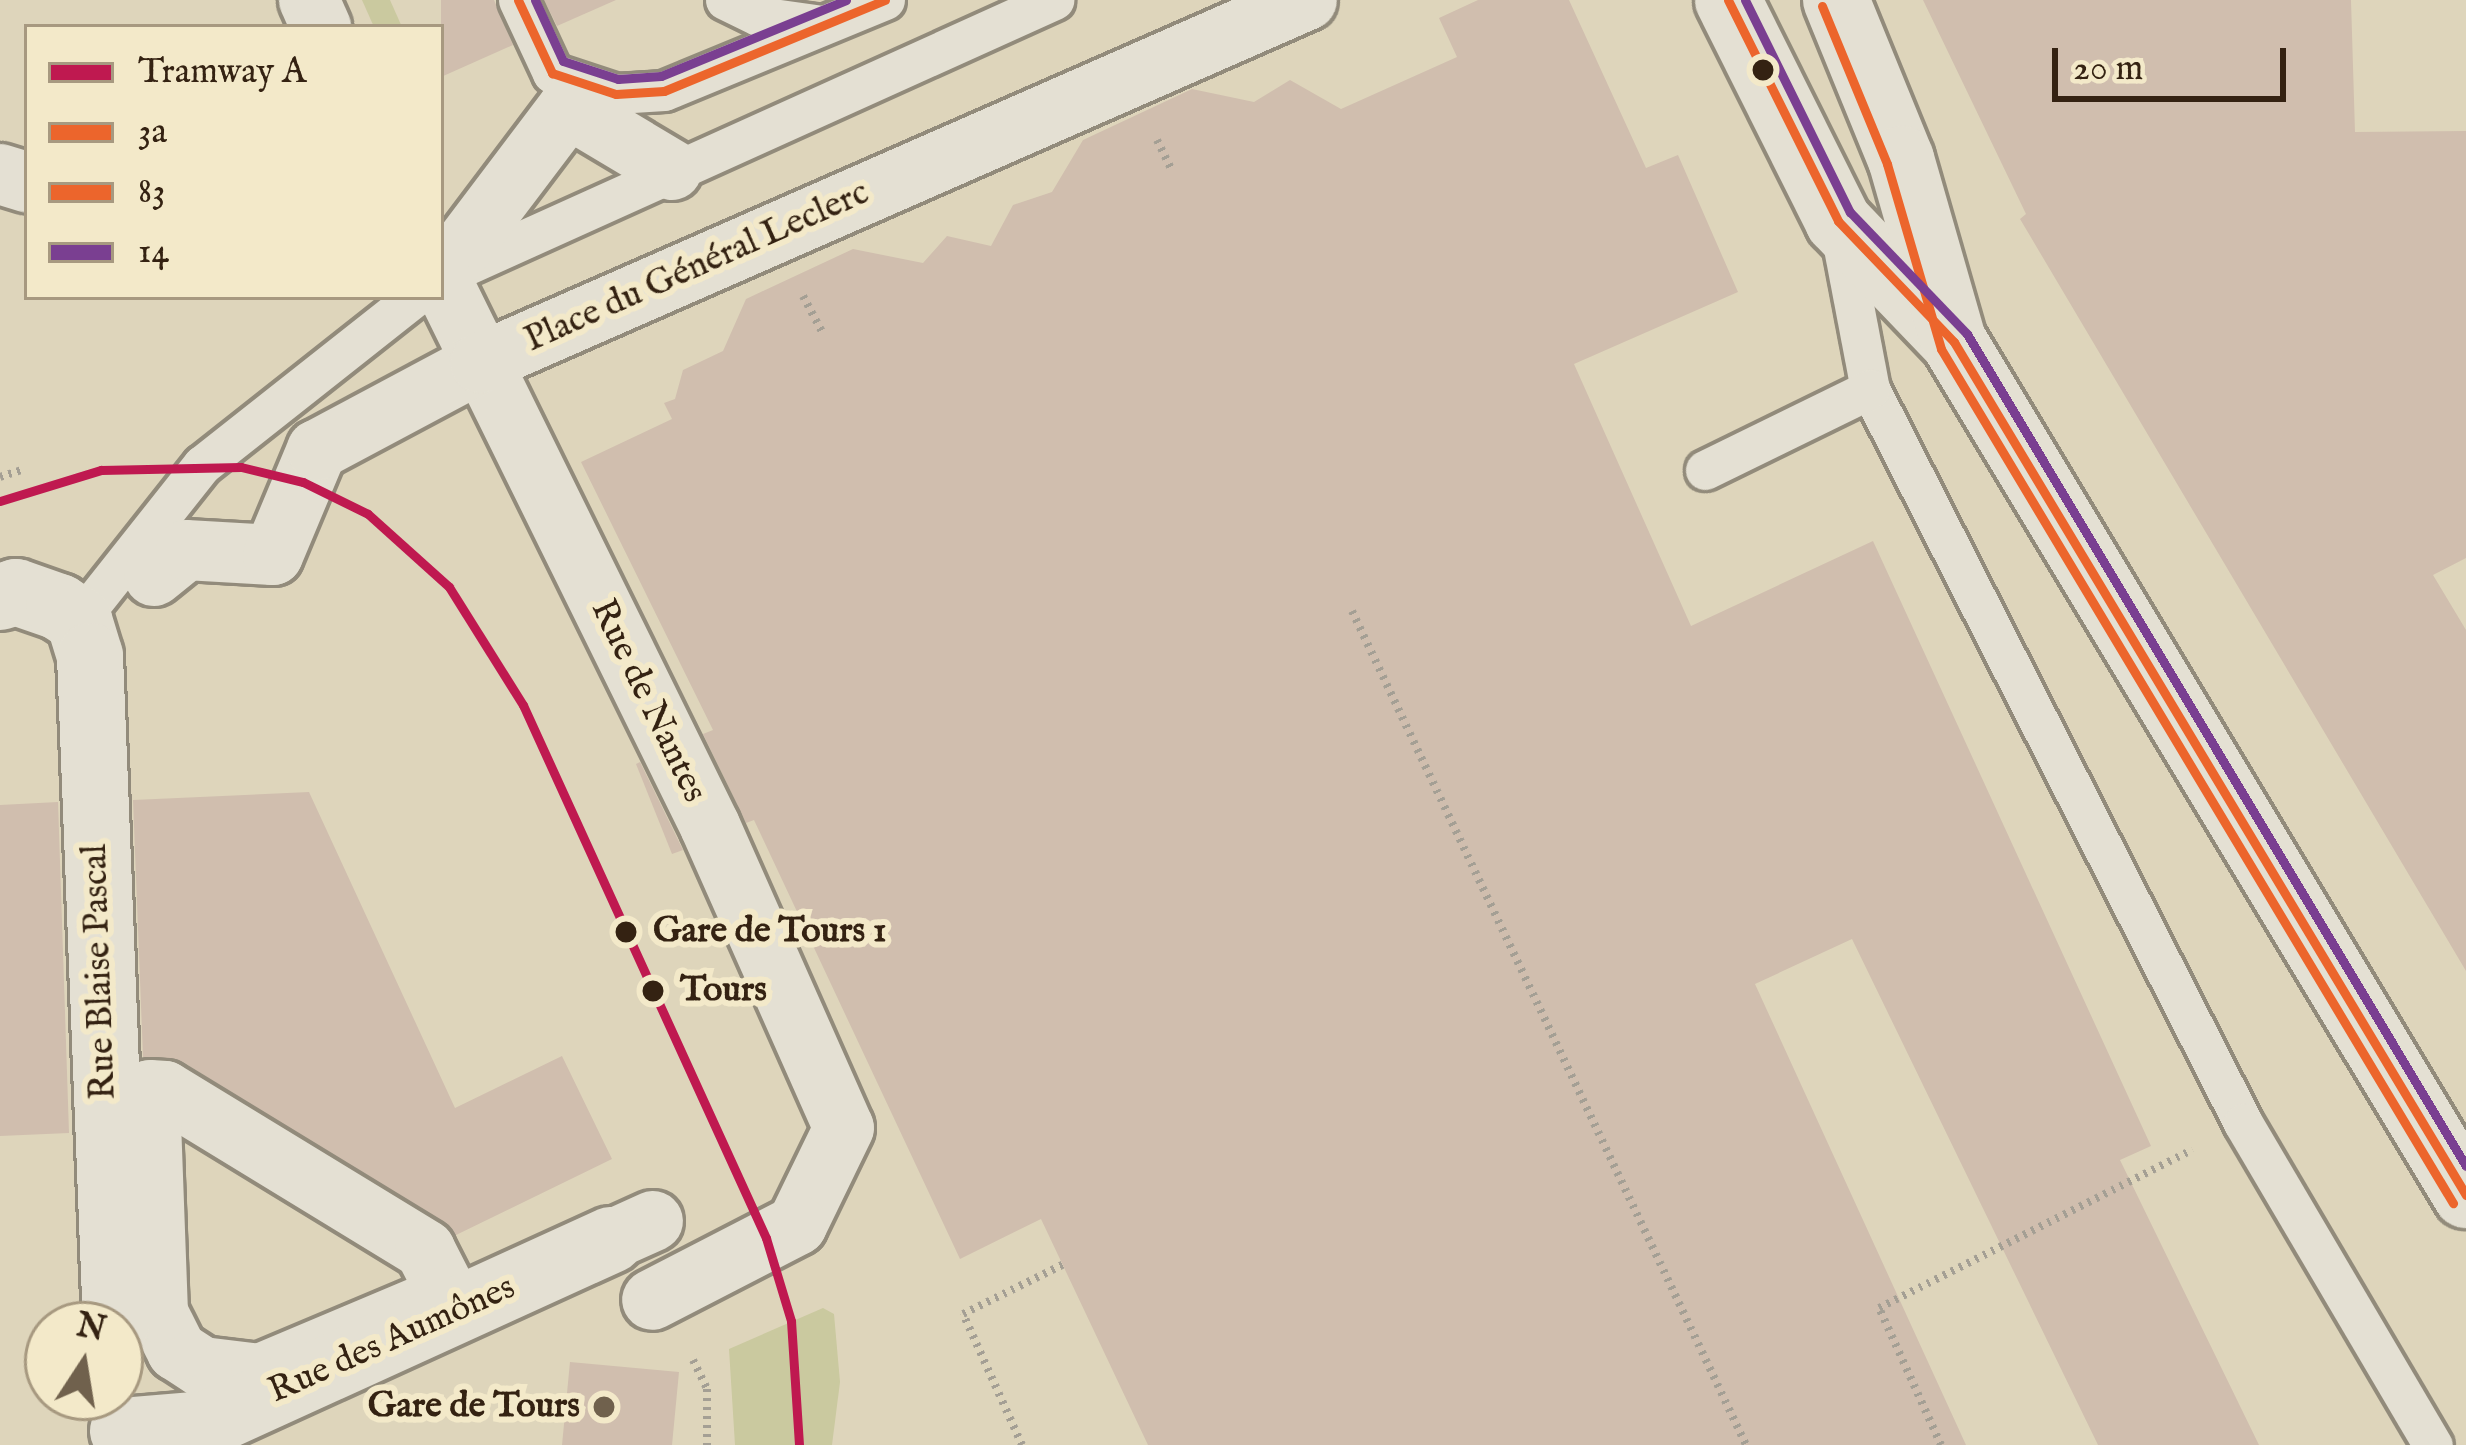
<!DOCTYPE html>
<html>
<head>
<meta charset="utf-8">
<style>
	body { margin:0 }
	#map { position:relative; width:2466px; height:1445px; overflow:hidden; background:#ded5bb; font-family:"IM FELL English",serif }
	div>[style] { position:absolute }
	.green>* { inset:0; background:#cac99f }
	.building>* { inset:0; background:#d0beae }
	.path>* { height:8px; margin-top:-4px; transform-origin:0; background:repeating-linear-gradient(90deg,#a49f94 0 3px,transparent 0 9px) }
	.roads { filter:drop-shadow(3px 0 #928b7b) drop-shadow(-3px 0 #928b7b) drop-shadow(0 3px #928b7b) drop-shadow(0 -3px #928b7b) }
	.service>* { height:39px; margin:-19.5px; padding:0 19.5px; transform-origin:19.5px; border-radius:19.5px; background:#e4e0d3 }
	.pedestrian>* { height:60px; margin:-30px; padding:0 30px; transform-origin:30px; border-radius:30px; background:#e4e0d3 }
	.minor>* { height:66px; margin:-33px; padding:0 33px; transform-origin:33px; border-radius:33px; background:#e4e0d3 }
	.secondary>* { height:66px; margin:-33px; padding:0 33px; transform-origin:33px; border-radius:33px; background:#e4e0d3 }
	.bus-1>* { height:9px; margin:-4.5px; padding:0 4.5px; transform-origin:4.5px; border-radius:4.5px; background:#ec652c }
	.bus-2>* { height:9px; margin:-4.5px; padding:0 4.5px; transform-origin:4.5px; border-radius:4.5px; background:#ec652c }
	.bus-3>* { height:9px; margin:-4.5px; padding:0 4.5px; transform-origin:4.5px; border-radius:4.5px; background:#7a3f91 }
	.tram-1>* { height:9px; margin:-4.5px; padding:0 4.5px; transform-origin:4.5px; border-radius:4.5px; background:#bf1950 }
	.dots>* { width:33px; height:33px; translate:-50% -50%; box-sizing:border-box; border:6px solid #f3e9c9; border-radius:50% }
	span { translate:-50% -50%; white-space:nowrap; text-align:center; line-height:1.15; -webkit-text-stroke:12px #f3e9c9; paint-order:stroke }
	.street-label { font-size:36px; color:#342212 }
	.stop-label { font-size:36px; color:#342212; font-weight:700 }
	.left { translate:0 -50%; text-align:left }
	.poi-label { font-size:36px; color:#342212; font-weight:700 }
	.right { translate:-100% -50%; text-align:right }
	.legend { position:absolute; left:24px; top:24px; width:420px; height:276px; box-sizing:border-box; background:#f3e9c9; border:3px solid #a79980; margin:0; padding:15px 21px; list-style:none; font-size:36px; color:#342212 }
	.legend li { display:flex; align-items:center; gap:24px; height:60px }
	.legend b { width:60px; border:3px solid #a79980 }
	.north { position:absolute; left:24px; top:1301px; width:120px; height:120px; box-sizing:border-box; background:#f3e9c9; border:3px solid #a79980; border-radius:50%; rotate:12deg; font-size:33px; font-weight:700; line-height:48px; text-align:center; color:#342212 }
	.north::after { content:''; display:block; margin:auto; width:42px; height:54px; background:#70614d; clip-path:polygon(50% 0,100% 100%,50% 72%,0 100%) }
	.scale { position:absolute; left:2052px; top:48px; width:234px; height:54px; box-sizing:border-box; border:6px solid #342212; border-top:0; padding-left:15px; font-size:36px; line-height:42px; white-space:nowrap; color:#342212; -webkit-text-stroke:9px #f3e9c9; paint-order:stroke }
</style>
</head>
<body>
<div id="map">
	<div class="green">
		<i style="clip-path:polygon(362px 0,390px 0,402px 27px,374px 27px)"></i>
		<i style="clip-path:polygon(823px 1308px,834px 1314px,840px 1382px,832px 1445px,735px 1445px,729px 1349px)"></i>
	</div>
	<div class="building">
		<i style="clip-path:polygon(441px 0,494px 0,513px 45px,441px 77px)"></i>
		<i style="clip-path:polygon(544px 0,616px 0,557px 26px)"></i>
		<i style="clip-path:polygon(1478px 0,1569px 0,1646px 168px,1678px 155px,1738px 292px,1574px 364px,1691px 626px,1873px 541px,2151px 1146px,2120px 1160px,2259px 1445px,2098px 1445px,1852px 939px,1755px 984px,1966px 1445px,1148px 1445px,1041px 1219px,960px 1259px,754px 820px,746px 823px,703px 734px,713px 730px,581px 462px,672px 419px,664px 403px,675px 399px,683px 370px,723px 351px,746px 299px,853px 249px,923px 263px,947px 236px,991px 246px,1013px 205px,1052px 192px,1083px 140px,1192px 89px,1254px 102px,1290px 80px,1341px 109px,1457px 57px,1439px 18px)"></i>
		<i style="clip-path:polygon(1923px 0,2351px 0,2355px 132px,2466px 131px,2466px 558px,2433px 575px,2466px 630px,2466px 971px,2020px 219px,2026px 214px)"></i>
		<i style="clip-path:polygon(640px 762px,683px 850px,672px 854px,636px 764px)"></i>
		<i style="clip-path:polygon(309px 792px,455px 1108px,562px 1056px,612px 1159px,456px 1235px,183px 1062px,143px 1057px,133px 800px)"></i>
		<i style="clip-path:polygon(58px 802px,69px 1133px,0 1136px,0 805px)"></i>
		<i style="clip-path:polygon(570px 1362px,679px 1372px,672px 1445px,562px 1445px)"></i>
	</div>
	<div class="path">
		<i style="left:1157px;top:140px;width:34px;rotate:64deg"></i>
		<i style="left:803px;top:296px;width:40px;rotate:62deg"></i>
		<i style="left:0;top:477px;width:26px;rotate:-18deg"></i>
		<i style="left:1352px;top:611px;width:922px;rotate:64.71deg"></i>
		<i style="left:693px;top:1360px;width:32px;rotate:64deg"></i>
		<i style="left:707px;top:1389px;width:56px;rotate:90deg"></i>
		<i style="left:1022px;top:1445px;width:144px;rotate:-114.2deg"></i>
		<i style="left:963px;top:1314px;width:113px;rotate:-26.3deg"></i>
		<i style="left:1941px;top:1445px;width:150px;rotate:-114.3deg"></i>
		<i style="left:1879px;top:1308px;width:351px;rotate:-26.8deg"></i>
	</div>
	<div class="roads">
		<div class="service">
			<i style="left:518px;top:0;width:81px;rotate:65deg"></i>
			<i style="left:552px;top:73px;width:67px;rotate:18.2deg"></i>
			<i style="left:616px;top:94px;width:48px;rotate:-3.6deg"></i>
			<i style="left:664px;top:91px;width:239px;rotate:-22.4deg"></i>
			<i style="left:725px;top:0;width:37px;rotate:26deg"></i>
			<i style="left:758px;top:16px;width:65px;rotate:8deg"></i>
			<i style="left:1840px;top:232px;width:160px;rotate:79.2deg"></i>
			<i style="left:1870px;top:389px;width:823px;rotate:63.06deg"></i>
			<i style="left:2243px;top:1123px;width:374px;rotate:59.5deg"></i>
			<i style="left:452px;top:272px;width:661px;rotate:-24.31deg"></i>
			<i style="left:1705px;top:470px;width:184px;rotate:-26.1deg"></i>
			<i style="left:79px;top:620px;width:198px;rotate:-51.6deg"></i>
			<i style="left:202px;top:465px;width:271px;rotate:-38.3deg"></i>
		</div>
		<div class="pedestrian">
			<i style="left:309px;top:0;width:30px;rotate:66deg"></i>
			<i style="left:0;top:174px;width:28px;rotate:17deg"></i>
			<i style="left:441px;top:276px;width:211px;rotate:-52.9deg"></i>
			<i style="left:568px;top:108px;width:121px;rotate:30.8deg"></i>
			<i style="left:441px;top:279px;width:610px;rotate:63.81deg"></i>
			<i style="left:710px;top:826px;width:330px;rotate:66.1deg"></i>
			<i style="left:844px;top:1128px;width:108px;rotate:115.9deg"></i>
			<i style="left:797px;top:1225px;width:163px;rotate:152.7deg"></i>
			<i style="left:154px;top:576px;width:41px;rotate:-39.1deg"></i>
			<i style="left:186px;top:550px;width:87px;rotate:3.3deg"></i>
			<i style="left:273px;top:555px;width:114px;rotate:-67.3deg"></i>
			<i style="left:317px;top:450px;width:185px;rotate:-28.1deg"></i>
			<i style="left:480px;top:363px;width:903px;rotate:-23.7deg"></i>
			<i style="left:150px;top:1090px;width:15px;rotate:4deg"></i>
			<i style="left:165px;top:1091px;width:305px;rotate:31.4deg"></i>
			<i style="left:425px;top:1250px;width:51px;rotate:62.9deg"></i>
			<i style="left:448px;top:1295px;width:204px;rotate:157.2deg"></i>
			<i style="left:260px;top:1374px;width:58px;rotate:-173.1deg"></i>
			<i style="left:202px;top:1367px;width:30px;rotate:-147deg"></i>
			<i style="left:177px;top:1351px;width:42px;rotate:-116.6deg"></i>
			<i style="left:158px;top:1313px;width:223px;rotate:-92.1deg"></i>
			<i style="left:611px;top:1240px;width:46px;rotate:-24.3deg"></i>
		</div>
		<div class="minor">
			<i style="left:0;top:597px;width:17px;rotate:-17deg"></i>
			<i style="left:16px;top:592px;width:46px;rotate:19.2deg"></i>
			<i style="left:59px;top:607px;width:24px;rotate:33deg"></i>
			<i style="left:79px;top:620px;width:38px;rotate:73deg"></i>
			<i style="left:90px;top:656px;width:670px;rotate:87.77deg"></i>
			<i style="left:123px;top:1431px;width:84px;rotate:-4.8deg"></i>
			<i style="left:207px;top:1424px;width:444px;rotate:-24.5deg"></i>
		</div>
		<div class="secondary">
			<i style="left:1728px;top:0;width:247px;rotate:63.5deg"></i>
			<i style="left:1838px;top:221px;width:168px;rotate:46.2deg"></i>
			<i style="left:1954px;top:342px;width:995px;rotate:59.03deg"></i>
			<i style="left:1836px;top:0;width:172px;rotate:67.8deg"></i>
			<i style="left:1901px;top:159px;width:181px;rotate:74deg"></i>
		</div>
	</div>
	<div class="bus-1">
		<i style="left:518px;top:0;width:81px;rotate:65deg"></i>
		<i style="left:552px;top:73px;width:67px;rotate:18.2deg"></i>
		<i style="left:616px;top:94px;width:48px;rotate:-3.6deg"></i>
		<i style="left:664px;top:91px;width:239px;rotate:-22.4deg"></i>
		<i style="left:1728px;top:0;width:247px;rotate:63.5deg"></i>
		<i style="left:1838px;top:221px;width:168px;rotate:46.2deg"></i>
		<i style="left:1954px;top:342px;width:995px;rotate:59.03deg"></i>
	</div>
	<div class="bus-2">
		<i style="left:1822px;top:6px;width:171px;rotate:67.6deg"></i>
		<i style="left:1887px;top:164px;width:193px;rotate:73.7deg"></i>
		<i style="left:1941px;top:349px;width:996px;rotate:59.06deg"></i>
	</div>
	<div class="bus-3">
		<i style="left:535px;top:0;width:67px;rotate:65.3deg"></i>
		<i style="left:563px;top:61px;width:58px;rotate:18.1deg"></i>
		<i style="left:618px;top:79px;width:43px;rotate:-4deg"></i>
		<i style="left:661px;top:76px;width:200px;rotate:-22.3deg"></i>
		<i style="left:1745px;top:0;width:237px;rotate:63.7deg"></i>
		<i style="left:1850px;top:212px;width:169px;rotate:46.2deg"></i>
		<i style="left:1967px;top:334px;width:970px;rotate:59.05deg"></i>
	</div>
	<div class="tram-1">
		<i style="left:0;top:501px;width:106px;rotate:-17.1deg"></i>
		<i style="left:101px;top:470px;width:140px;rotate:-1.2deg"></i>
		<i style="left:241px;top:467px;width:64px;rotate:13.6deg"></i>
		<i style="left:303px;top:482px;width:72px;rotate:26.2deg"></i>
		<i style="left:368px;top:514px;width:109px;rotate:42deg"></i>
		<i style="left:449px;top:587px;width:139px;rotate:57.9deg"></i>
		<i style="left:523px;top:705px;width:586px;rotate:65.49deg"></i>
		<i style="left:766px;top:1238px;width:87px;rotate:73.2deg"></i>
		<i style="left:791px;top:1321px;width:124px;rotate:86.3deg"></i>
	</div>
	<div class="dots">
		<i style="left:1763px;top:70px;background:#342212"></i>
		<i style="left:626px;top:932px;background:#342212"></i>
		<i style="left:653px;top:991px;background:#342212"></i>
		<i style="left:604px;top:1407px;background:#70614d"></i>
	</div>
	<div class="street-label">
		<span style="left:697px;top:267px;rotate:-24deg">Place du Général Leclerc</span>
		<span style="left:648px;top:701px;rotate:64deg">Rue de Nantes</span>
		<span style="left:100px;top:972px;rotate:-92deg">Rue Blaise Pascal</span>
		<span style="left:392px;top:1340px;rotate:-24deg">Rue des Aumônes</span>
	</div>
	<div class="stop-label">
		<span class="left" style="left:653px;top:932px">Gare de Tours 1</span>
		<span class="left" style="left:680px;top:991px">Tours</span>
	</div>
	<div class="poi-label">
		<span class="right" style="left:580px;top:1407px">Gare de Tours</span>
	</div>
	<ul class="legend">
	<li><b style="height:15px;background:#bf1950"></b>Tramway A</li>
	<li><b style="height:15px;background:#ec652c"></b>3a</li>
	<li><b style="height:15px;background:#ec652c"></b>83</li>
	<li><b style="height:15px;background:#7a3f91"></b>14</li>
	</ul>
	<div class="north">N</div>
	<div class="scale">20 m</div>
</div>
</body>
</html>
